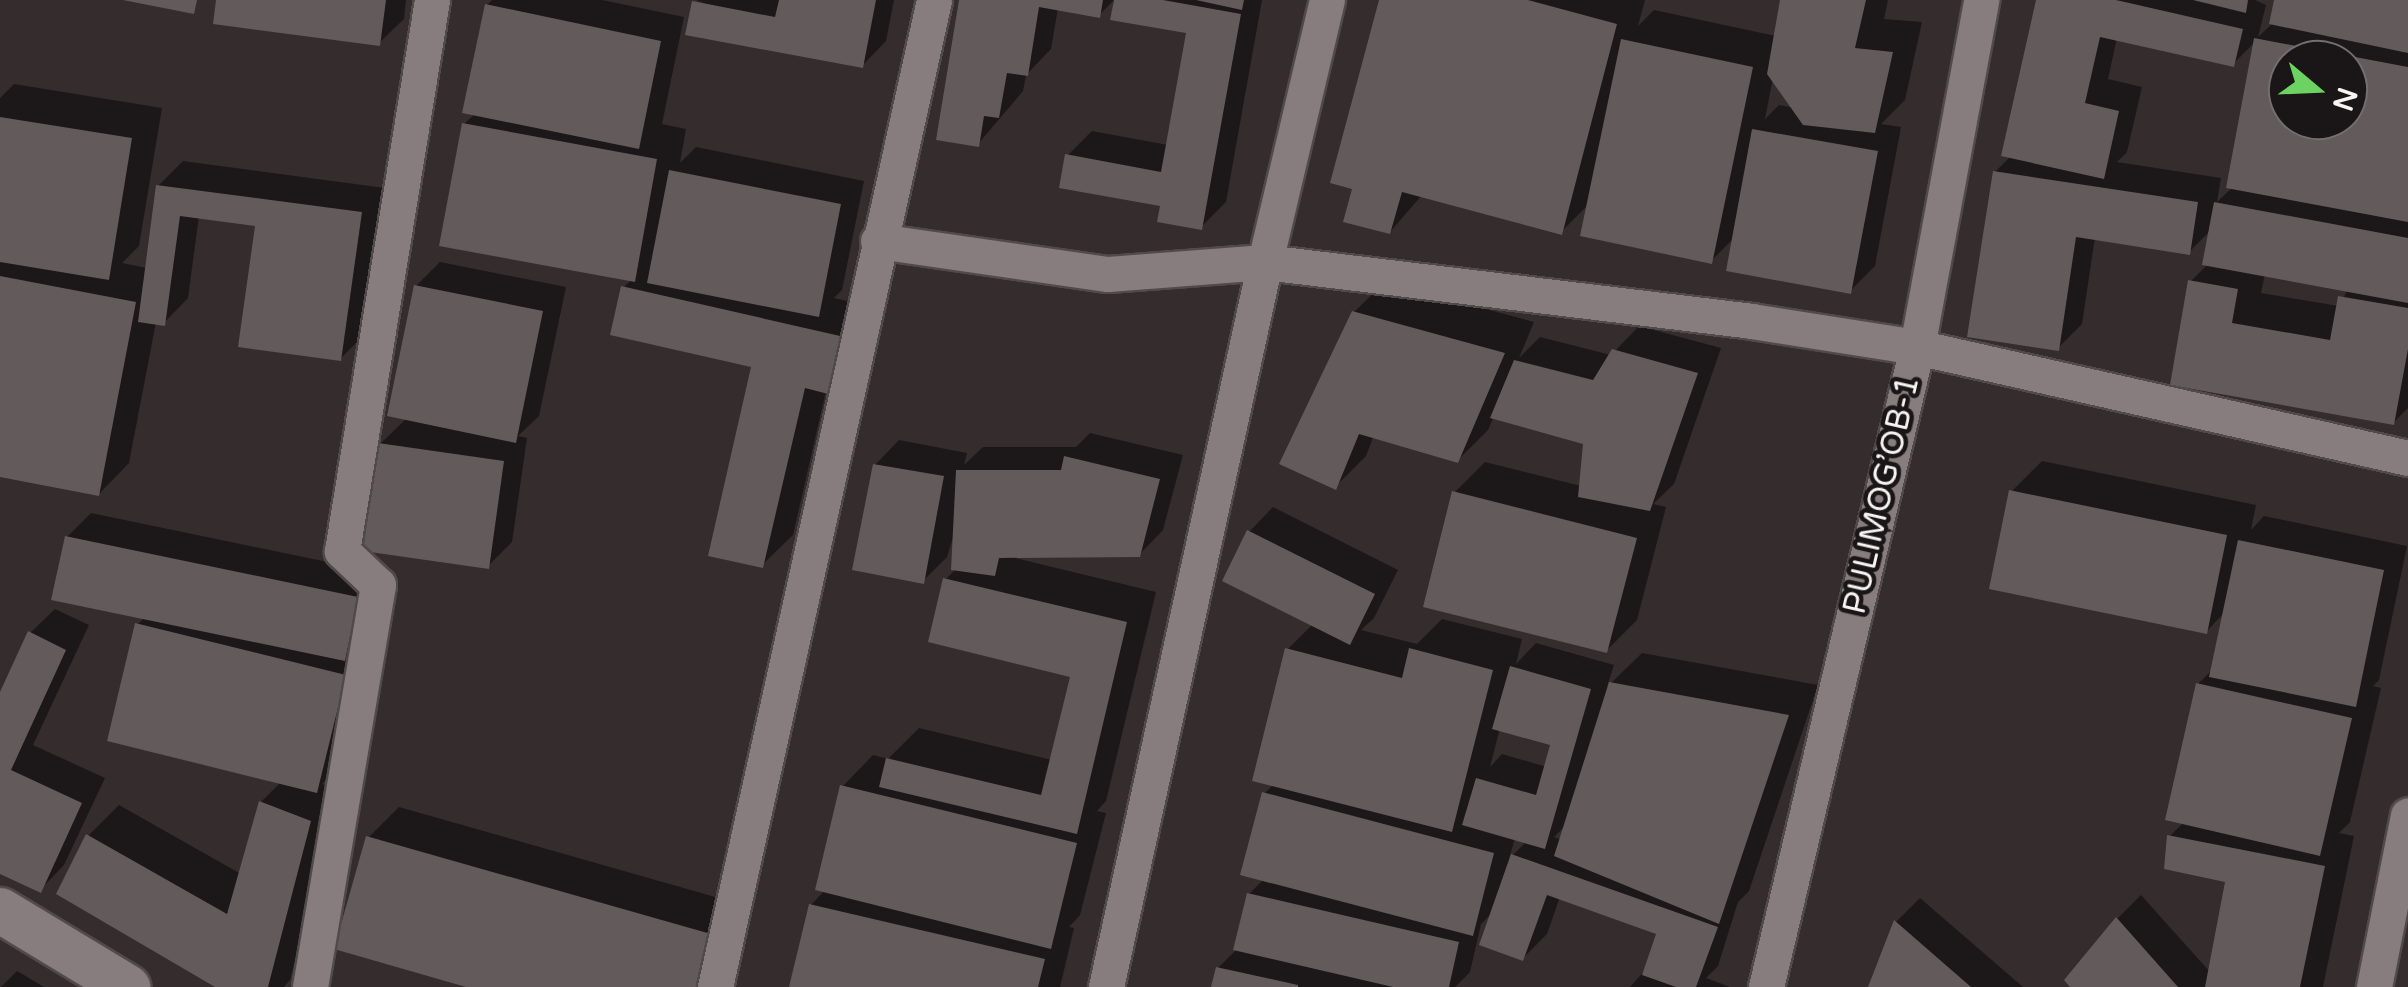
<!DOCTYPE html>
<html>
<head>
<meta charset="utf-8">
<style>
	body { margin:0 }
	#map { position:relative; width:2408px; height:987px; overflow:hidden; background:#352c2e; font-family:"Varela Round",sans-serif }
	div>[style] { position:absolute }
	.shadow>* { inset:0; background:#0007 }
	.building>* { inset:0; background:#635a5c }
	.roads { filter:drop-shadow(2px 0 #514a4b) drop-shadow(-2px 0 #514a4b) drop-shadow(0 2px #514a4b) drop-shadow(0 -2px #514a4b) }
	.minor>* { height:35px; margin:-17.5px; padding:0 17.5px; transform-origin:17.5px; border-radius:17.5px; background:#877d7f }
	.tertiary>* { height:45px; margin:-22.5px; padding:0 22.5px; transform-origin:22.5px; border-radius:22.5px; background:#877d7f }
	span { translate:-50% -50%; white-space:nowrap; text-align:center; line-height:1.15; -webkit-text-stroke:9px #1a1617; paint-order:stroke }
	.street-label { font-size:32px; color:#f9f3f4 }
	.north { position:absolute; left:2268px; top:40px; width:100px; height:100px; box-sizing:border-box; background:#1a1617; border:2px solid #736e6f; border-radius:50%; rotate:109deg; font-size:28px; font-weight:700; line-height:40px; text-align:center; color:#f9f3f4 }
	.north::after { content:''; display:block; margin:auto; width:35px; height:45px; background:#6cd362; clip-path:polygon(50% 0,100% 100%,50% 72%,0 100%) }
</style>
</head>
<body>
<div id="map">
	<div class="shadow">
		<i style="clip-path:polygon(218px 0,406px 0,404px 19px,379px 43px)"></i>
		<i style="clip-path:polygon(492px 0,602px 0,684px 17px,662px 124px,686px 129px,680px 163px,696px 147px,864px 181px,842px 290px,834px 298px,878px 308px,826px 391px,793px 535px,762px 565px,754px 365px,623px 288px,632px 279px,464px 124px,476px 113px,487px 5px)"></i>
		<i style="clip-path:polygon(696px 0,894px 0,886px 41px,862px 66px)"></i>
		<i style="clip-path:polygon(962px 0,1114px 0,1099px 15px,1058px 8px,1051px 49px,1026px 75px,1023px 91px,978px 144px)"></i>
		<i style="clip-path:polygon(1116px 0,1262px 0,1226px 202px,1201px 227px,1068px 155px,1092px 131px,1168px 145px,1189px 31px)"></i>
		<i style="clip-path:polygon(evenodd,1382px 0,1645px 0,1638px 26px,1654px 10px,1776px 36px,1782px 0,1888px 0,1884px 19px,1922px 22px,1905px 100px,1881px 124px,1901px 127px,1875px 266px,1850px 291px,1735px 237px,1711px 261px,1589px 204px,1561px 232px,1422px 195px,1390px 232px,1355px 187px,1382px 0,1773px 78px,1795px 108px,1779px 105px,1765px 119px,1773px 78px)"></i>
		<i style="clip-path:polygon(evenodd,2039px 0,2255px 0,2266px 5px,2258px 37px,2272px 24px,2277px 0,2408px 0,2408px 408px,2394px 422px,2172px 383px,2191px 281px,2208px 264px,2211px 230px,2189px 252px,2095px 237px,2082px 324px,2058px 348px,1995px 172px,2011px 156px,2039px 0,2117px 38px,2233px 64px,2256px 41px,2233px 187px,2217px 202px,2221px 178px,2117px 162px,2127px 152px,2142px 87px,2108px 79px,2117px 38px,2039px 0,2288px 60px,2348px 60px,2348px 120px,2288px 120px,2288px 60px,2039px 0,2265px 274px,2348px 289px,2339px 306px,2261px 293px,2265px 274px)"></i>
		<i style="clip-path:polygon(14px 84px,162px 108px,139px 246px,122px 263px,147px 268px,158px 186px,183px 161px,385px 188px,365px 334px,341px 358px,257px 224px,199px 216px,188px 298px,164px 323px,156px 322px,129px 463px,99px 494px,0 475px,0 98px)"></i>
		<i style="clip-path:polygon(440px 262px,566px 287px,539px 416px,518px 436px,527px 438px,512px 542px,488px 566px,380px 444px,407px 418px,416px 286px)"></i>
		<i style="clip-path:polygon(1385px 282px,1534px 322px,1519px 358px,1540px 337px,1611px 355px,1639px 326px,1721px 348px,1674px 484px,1653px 504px,1666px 507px,1637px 620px,1607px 650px,1454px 493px,1485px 462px,1581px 486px,1586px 442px,1494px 416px,1488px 430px,1458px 460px,1374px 435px,1366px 456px,1335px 487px,1354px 312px)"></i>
		<i style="clip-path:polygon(1090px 433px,1183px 455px,1163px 530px,1139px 555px,1011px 557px,1156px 592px,1106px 801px,1097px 811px,1106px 813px,1080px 915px,1069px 927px,1074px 928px,1060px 987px,792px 987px,811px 905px,825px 890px,843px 786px,873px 755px,888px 759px,919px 728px,1052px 760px,1073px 675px,945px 580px,957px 568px,955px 531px,947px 557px,923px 581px,875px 465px,899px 440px,967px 453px,964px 465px,983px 447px,1076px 447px)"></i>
		<i style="clip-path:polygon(2042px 461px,2256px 505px,2251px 530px,2264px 516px,2407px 546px,2379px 680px,2373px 686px,2381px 688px,2350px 822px,2339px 833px,2354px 836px,2323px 987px,2207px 987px,2207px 983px,2205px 987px,2074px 987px,2117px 919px,2141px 895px,2210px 972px,2228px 880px,2170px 836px,2184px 822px,2198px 684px,2213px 669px,2225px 612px,2206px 632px,2012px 491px)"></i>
		<i style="clip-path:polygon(evenodd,1273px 507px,1398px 570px,1374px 618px,1361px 630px,1417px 644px,1442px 619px,1522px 639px,1516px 664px,1536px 643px,1614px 665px,1607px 687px,1642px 653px,1818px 685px,1749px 891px,1738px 902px,1718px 966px,1706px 978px,1730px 987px,1630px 987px,1647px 968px,1659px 932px,1560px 897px,1547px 934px,1523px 958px,1493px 912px,1481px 924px,1470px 972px,1455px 987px,1214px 987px,1218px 968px,1236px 950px,1249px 894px,1264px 879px,1264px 794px,1274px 784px,1287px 650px,1313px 624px,1249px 532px,1273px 507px,1500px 728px,1554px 743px,1547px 767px,1502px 754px,1490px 767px,1500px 728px,1273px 507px,1567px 824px,1562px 840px,1554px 837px,1567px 824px,1273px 507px,1515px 838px,1527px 841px,1509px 859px,1515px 838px)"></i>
		<i style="clip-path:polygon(91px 513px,381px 573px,347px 759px,322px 784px,340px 791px,290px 980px,284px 987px,220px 987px,88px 836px,119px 805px,241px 874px,261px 802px,282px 781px,138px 624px,145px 617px,67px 537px)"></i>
		<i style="clip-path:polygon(55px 609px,89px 625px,33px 745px,105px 778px,64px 865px,40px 890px,0 871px,0 698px,30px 633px)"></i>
		<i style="clip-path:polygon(399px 807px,740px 904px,716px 987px,475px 987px,368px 838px)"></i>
		<i style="clip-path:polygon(1920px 898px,2023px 987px,1871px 987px,1896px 922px)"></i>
		<i style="clip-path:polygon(17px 971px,44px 987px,1px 987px)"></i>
	</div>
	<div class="building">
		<i style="clip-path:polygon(123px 0,197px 0,194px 14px)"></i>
		<i style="clip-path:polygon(216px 0,386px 0,380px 46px,213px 24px)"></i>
		<i style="clip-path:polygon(779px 0,876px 0,863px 68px,685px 35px,692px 1px,775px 17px)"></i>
		<i style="clip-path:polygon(959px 0,1103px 0,1100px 18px,1039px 7px,1028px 76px,1007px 73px,999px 118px,984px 116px,979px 147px,936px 140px)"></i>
		<i style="clip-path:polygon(1114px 0,1163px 0,1241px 14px,1202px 230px,1157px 222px,1160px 206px,1059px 188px,1065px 154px,1161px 172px,1186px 33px,1110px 20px)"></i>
		<i style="clip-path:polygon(1196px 0,1244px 0,1242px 10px)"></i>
		<i style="clip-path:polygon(1379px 0,1528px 0,1617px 24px,1562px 235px,1402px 192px,1390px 234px,1343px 222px,1352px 189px,1330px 183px)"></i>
		<i style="clip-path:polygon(1780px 0,1866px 0,1855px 48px,1893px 52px,1875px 133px,1803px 125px,1767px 74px)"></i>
		<i style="clip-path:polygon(2036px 0,2116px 0,2243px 29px,2234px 67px,2100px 37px,2085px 103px,2119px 111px,2104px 179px,2001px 156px)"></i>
		<i style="clip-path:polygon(2193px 0,2248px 0,2246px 13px)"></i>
		<i style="clip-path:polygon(2274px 0,2408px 0,2408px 53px,2269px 24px)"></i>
		<i style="clip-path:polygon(485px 4px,661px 41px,639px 149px,462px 113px)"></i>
		<i style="clip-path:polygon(evenodd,2254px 38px,2408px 67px,2408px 222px,2226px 188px,2254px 38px,2288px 60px,2348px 60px,2348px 120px,2288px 120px,2288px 60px)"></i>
		<i style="clip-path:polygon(1621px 39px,1753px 67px,1712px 264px,1580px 236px)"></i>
		<i style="clip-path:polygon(0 117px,132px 138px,109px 280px,0 262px)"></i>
		<i style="clip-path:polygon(462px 123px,657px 159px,635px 282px,439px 246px)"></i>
		<i style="clip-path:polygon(1752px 129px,1878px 151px,1851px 294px,1726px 271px)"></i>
		<i style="clip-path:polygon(669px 170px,841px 204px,819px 317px,647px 283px)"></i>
		<i style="clip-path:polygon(1993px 171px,2198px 202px,2190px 255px,2076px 237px,2059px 351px,1967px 337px)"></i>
		<i style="clip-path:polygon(156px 185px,362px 212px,341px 361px,238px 347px,255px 226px,180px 216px,165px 326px,138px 322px)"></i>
		<i style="clip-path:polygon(2214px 202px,2408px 238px,2408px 303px,2202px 265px)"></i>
		<i style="clip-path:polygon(0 276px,136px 302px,99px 496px,0 477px)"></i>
		<i style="clip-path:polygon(2188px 280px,2238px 289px,2232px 323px,2330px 340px,2338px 296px,2408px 308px,2408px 349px,2394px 425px,2170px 385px)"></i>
		<i style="clip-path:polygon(414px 285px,543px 311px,516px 443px,387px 416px)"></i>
		<i style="clip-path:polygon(621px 286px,849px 338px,836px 396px,805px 388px,763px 568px,708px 556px,751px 367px,610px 335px)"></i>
		<i style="clip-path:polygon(1352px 311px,1505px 353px,1458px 463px,1359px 434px,1336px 490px,1279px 464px)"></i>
		<i style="clip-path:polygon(1612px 349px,1698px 373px,1650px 511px,1578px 497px,1583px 444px,1490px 418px,1514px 360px,1593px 380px)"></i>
		<i style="clip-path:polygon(378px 443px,504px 461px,489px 569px,363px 551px)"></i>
		<i style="clip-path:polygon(1064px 456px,1160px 479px,1140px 557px,999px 558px,995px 576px,951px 570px,956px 470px,1061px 470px)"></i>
		<i style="clip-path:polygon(873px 464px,944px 476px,924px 584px,852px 570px)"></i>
		<i style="clip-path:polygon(2009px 490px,2227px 535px,2207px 634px,1989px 589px)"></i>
		<i style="clip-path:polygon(1452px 491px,1637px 538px,1607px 653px,1423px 607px)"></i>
		<i style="clip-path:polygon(1247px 530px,1375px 594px,1350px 645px,1222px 581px)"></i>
		<i style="clip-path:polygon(65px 536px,358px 597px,345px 661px,51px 600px)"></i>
		<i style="clip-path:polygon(2238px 540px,2384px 570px,2356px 707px,2209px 677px)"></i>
		<i style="clip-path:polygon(943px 578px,1127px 622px,1077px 834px,879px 787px,886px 758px,1041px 795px,1070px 677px,928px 642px)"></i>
		<i style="clip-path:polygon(135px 623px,346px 675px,317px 793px,107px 741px)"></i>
		<i style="clip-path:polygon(28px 631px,66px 650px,11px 770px,82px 803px,41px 893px,0 874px,0 692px)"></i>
		<i style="clip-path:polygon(1285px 648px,1402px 678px,1409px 648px,1493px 670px,1452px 832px,1252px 781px)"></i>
		<i style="clip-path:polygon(1510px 666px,1591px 689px,1545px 849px,1462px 825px,1476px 778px,1536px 795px,1550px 745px,1492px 729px)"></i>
		<i style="clip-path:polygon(1609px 682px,1789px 715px,1719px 924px,1554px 856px)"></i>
		<i style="clip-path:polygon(2196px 683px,2352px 718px,2320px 856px,2165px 820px)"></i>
		<i style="clip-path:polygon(840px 785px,1077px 843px,1051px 949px,815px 890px)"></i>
		<i style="clip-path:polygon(1262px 792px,1494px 853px,1473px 936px,1240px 875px)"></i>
		<i style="clip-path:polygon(259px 801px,311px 821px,268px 987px,215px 987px,56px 894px,86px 834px,227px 914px)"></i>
		<i style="clip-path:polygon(2167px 835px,2325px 866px,2300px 987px,2205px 987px,2225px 882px,2164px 869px)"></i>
		<i style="clip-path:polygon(366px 836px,711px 934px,696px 987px,466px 987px,334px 949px)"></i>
		<i style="clip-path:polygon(1511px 854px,1718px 927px,1696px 987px,1676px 987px,1642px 975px,1656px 934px,1547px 895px,1523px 961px,1479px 945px)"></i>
		<i style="clip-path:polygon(1247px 893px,1459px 942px,1449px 987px,1393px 987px,1233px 950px)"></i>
		<i style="clip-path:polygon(809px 904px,1045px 959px,1038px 987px,789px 987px)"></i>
		<i style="clip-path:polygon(2116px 917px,2178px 987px,2070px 987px,2064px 980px)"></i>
		<i style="clip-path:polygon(1894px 920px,1971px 987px,1868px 987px)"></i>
		<i style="clip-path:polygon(1216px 967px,1298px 985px,1298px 987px,1211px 987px)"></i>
	</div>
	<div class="roads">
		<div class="minor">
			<i style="left:878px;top:241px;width:232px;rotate:8.2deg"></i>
			<i style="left:1108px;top:274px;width:157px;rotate:-4.4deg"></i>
			<i style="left:1265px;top:262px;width:490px;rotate:6.9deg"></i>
			<i style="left:1751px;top:321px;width:168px;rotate:8.9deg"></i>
			<i style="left:1917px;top:347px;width:503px;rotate:12.74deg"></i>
			<i style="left:310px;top:987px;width:408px;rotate:-80.4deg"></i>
			<i style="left:378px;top:585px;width:50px;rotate:-136.6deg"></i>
			<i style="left:342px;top:551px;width:558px;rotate:-80.72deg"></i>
			<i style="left:715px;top:987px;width:1011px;rotate:-77.49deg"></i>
			<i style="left:1106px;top:987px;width:742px;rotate:-77.63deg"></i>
			<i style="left:1265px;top:262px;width:269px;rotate:-76.7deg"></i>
			<i style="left:1766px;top:987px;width:658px;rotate:-76.72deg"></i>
			<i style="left:1917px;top:347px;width:353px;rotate:-79.5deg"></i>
			<i style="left:2374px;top:987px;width:175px;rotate:-78.8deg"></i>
		</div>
		<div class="tertiary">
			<i style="left:0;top:910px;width:149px;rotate:31.2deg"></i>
		</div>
	</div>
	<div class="street-label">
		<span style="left:1882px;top:495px;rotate:-77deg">PULIMOG’OB-1</span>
	</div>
	<div class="north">N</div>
</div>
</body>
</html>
